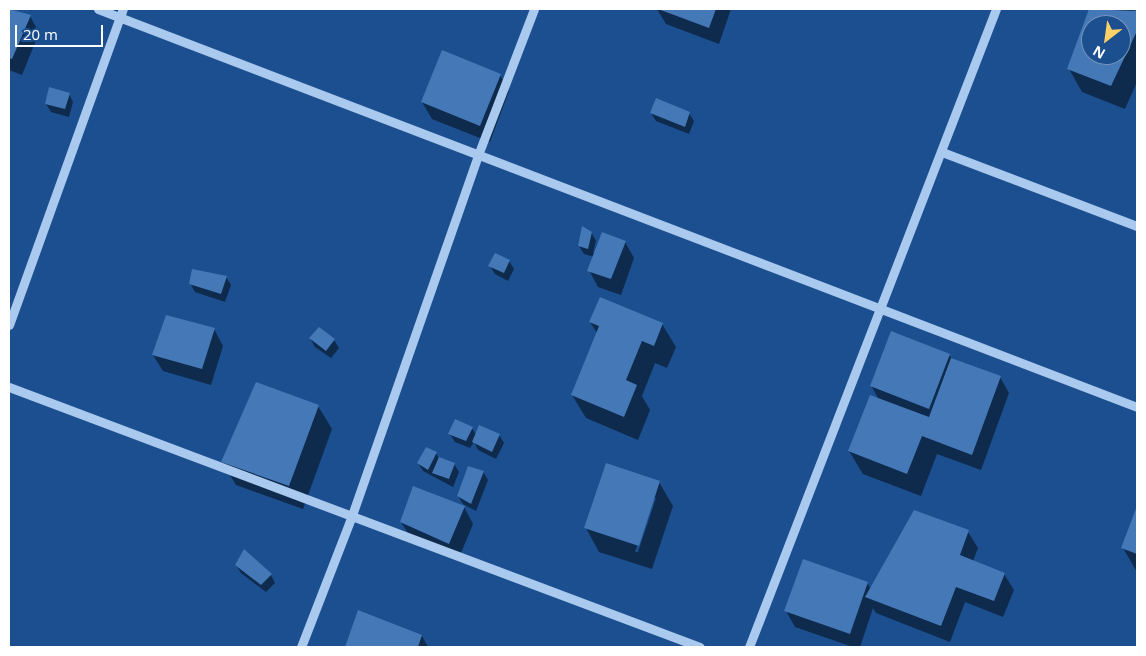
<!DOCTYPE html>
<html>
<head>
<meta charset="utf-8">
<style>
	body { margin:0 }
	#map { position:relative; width:1146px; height:656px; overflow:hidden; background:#1b4f8f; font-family:"Open Sans",sans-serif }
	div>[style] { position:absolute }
	.shadow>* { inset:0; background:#0007 }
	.building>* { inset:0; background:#4478b7 }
	.minor>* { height:9px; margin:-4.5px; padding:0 4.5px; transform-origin:4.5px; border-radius:4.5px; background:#a9c9ee }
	span { translate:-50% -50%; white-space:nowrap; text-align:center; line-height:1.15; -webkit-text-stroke:4px #1b4f8f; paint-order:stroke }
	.frame { position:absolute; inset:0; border:10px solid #fff; pointer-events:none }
	.north { position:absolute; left:1081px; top:15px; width:50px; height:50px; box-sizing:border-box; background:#1b4f8f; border:1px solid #7695bc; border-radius:50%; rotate:210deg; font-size:14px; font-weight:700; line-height:20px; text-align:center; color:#fff }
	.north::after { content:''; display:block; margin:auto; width:18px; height:22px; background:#ffd166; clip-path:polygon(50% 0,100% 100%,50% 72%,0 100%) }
	.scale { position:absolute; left:15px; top:25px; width:88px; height:22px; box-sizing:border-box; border:2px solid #fff; border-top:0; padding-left:6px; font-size:15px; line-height:18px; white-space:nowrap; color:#fff; -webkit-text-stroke:4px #1b4f8f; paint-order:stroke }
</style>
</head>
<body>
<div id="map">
	<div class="shadow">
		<i style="clip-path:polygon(9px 9px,30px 16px,39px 33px,22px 75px,9px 70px)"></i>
		<i style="clip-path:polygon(657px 9px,731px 9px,719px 44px,666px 24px)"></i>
		<i style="clip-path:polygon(evenodd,1090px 9px,1130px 9px,1137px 12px,1137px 82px,1125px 109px,1082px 92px,1069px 69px,1090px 9px,1091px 25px,1121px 25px,1121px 55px,1091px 55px,1091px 25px)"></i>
		<i style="clip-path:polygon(500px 75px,509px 91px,490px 142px,432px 119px,422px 102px)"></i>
		<i style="clip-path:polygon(69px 94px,73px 102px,69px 117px,51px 112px,46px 104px)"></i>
		<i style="clip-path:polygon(651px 113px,689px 113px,694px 121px,689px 134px,656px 121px)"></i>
		<i style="clip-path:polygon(591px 232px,596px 241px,593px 253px,625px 242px,634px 258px,621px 295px,598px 287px,589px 270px,594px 257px,584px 254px,579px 246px)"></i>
		<i style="clip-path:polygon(509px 261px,514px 269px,508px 281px,495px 274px,490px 266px)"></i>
		<i style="clip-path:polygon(226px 277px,231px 285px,225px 302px,195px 292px,190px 283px)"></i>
		<i style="clip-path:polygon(590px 322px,662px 324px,676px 347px,667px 368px,655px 363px,642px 396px,650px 410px,638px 440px,586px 418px,572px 395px,597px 333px)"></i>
		<i style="clip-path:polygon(214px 329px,223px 346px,211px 385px,163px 371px,153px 355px)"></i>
		<i style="clip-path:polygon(310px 338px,334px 340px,339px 348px,331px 358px,315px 347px)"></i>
		<i style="clip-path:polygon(949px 355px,952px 359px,1000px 377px,1009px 393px,981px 470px,937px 454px,921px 496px,863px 474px,849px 451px,879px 400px,871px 385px)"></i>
		<i style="clip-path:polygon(318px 406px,332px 429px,303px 509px,236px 485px,222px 462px)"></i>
		<i style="clip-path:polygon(472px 428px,476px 435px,499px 435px,504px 443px,496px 459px,478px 450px,474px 442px,470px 448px,455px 442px,450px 434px)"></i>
		<i style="clip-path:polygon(436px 453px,439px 459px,454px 464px,459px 472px,453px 487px,423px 471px,418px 463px)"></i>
		<i style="clip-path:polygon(483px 472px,488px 480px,476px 511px,463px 504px,458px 496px)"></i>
		<i style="clip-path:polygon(evenodd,659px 482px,673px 506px,652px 569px,599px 552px,586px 528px,659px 482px,653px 498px,656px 498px,638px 552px,635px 552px,653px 498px)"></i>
		<i style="clip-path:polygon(464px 507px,473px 524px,458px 560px,411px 538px,401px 522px)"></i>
		<i style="clip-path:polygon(1137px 509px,1137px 572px,1123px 548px)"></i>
		<i style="clip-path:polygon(968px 532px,978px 548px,973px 561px,1004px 574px,1014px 590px,1003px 617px,965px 602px,950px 642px,876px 613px,873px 608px,860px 647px,853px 647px,795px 627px,786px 611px,867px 583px,871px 589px)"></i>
		<i style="clip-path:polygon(236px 565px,271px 575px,275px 583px,266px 592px,241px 573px)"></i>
		<i style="clip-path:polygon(359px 611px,422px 636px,428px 647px,346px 647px)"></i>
	</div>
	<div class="building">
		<i style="clip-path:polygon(9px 9px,31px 15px,12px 59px,9px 58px)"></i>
		<i style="clip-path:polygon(658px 9px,716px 9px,709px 28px)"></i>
		<i style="clip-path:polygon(evenodd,1089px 9px,1137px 11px,1137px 31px,1111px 86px,1067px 69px,1089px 9px,1091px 25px,1121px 25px,1121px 55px,1091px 55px,1091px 25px)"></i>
		<i style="clip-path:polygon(442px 50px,501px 74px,480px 126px,421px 102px)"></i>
		<i style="clip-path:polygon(49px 87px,70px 93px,65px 109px,45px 104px)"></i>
		<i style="clip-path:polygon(656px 98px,690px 112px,685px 127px,650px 113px)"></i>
		<i style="clip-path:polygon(582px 226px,592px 232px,588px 249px,578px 246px)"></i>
		<i style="clip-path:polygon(602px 232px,626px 241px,611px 279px,587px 271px)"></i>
		<i style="clip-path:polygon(495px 253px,510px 260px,504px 273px,488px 266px)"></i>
		<i style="clip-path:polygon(192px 269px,227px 276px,221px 294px,189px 284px)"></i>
		<i style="clip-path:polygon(600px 297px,663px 323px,654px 346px,642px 341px,626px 380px,637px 385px,624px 417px,571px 395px,599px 326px,589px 322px)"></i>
		<i style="clip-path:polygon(166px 315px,215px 328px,202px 369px,152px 355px)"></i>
		<i style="clip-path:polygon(319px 327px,335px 339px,326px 351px,309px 338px)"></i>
		<i style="clip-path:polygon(891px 331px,950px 354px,929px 409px,870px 386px)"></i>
		<i style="clip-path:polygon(951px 358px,1001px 376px,972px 455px,922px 436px,907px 474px,848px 451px,870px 395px,929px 417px)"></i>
		<i style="clip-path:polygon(256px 382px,319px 405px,289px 486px,221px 462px)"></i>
		<i style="clip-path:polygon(455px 419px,473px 427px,466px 441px,448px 434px)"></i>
		<i style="clip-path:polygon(479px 425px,500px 434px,492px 452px,472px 442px)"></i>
		<i style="clip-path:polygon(426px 447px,437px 452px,428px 470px,417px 463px)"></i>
		<i style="clip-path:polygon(439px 457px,455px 463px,449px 479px,432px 473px)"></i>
		<i style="clip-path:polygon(606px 463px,660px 481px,639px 546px,584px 528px)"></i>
		<i style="clip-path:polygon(468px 466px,484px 471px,471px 504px,457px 496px)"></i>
		<i style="clip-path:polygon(413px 486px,465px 506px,449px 544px,400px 522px)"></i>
		<i style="clip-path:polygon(1137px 506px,1137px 554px,1121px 548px)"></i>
		<i style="clip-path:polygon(914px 510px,969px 530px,960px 555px,1005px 573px,994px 601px,956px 587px,941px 626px,865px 597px)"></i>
		<i style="clip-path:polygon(244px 549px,272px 574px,261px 585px,235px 565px)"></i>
		<i style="clip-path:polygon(803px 559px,868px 582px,850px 634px,784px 611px)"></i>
		<i style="clip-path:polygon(358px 610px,422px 635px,418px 647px,345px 647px)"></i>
	</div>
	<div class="minor">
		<i style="left:98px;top:9px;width:1113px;rotate:20.96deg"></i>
		<i style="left:942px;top:152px;width:209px;rotate:20.8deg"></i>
		<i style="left:9px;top:325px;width:336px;rotate:-70.2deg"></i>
		<i style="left:9px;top:387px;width:738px;rotate:20.62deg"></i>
		<i style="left:301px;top:647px;width:138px;rotate:-68.8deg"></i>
		<i style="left:351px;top:518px;width:385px;rotate:-70.7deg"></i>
		<i style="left:478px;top:155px;width:156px;rotate:-69deg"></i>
		<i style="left:749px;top:647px;width:684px;rotate:-68.84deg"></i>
	</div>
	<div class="frame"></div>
	<div class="north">N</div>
	<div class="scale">20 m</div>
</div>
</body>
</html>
